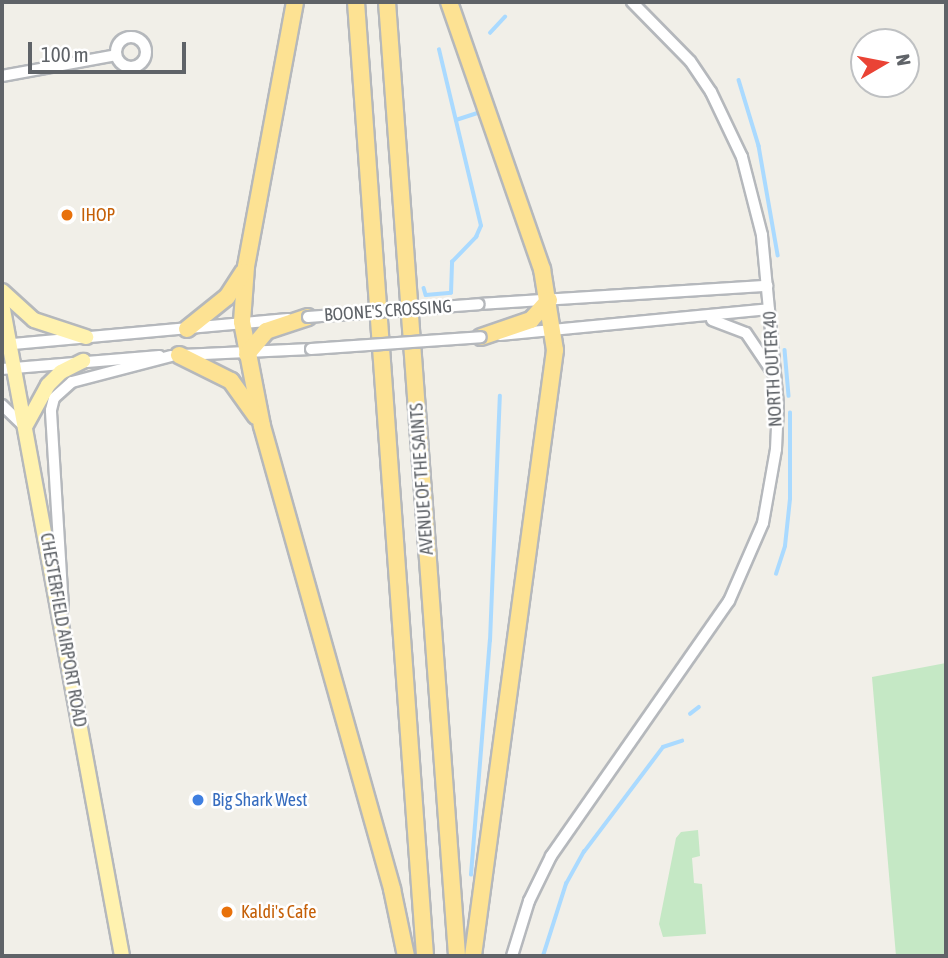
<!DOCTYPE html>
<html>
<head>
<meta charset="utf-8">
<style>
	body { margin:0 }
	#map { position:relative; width:948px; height:958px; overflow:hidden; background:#f1efe8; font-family:"Asap Condensed",sans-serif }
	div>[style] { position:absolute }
	.green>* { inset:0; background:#c5e8c5 }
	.stream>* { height:3.5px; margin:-1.75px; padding:0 1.75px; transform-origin:1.75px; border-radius:1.75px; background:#aadaff }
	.roads { filter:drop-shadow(2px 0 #b5b8bc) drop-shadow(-2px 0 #b5b8bc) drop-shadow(0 2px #b5b8bc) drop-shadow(0 -2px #b5b8bc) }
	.minor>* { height:10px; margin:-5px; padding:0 5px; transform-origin:5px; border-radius:5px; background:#fff }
	.minor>.ring { margin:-5px; padding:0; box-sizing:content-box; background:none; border:10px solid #fff; border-radius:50% }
	.major>* { height:14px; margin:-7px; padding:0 7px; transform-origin:7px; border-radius:7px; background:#fff2af }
	.highway>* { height:16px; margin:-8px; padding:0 8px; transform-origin:8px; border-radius:8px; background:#fde293 }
	.bridges { filter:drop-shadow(2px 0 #b5b8bc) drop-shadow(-2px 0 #b5b8bc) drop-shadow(0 2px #b5b8bc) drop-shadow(0 -2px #b5b8bc) }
	.minor-bridge>* { height:10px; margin:-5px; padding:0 5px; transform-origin:5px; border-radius:5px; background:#fff }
	.dots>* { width:19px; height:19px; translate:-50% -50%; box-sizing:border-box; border:4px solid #fff; border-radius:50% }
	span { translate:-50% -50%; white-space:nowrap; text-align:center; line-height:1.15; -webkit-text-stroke:5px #fff; paint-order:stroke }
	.food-label { font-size:18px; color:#c56008 }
	.left { translate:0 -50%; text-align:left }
	.street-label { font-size:18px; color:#5f6368 }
	.shop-label { font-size:18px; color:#366cbe }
	.frame { position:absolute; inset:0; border:4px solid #5f6368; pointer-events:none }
	.north { position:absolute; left:850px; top:28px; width:70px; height:70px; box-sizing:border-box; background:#fff; border:2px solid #bfc1c3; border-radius:50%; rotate:80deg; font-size:19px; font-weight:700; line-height:28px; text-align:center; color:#5f6368 }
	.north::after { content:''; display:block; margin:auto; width:24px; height:32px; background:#ea4335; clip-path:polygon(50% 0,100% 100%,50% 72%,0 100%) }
	.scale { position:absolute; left:28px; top:42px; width:158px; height:32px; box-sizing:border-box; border:4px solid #5f6368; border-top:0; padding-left:9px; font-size:21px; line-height:24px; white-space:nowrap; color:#5f6368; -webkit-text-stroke:5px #fff; paint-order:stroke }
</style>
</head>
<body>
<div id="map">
	<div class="green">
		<i style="clip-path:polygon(946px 663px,946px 956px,896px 956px,872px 677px)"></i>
		<i style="clip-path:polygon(698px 830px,700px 856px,692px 858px,694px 883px,702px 884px,706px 934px,663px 937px,659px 924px,676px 838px,681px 832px)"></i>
	</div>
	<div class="stream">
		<i style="left:490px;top:33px;width:22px;rotate:-47deg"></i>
		<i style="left:739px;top:80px;width:69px;rotate:73.1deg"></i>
		<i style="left:759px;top:146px;width:111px;rotate:80.1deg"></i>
		<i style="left:456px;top:120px;width:23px;rotate:-18deg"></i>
		<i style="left:424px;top:288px;width:7px;rotate:74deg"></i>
		<i style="left:426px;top:295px;width:25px;rotate:-5deg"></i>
		<i style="left:451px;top:293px;width:31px;rotate:-88deg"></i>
		<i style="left:452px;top:262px;width:35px;rotate:-46deg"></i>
		<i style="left:476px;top:237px;width:12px;rotate:-66deg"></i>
		<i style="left:481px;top:226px;width:181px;rotate:-103.4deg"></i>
		<i style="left:785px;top:350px;width:46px;rotate:85deg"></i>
		<i style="left:776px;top:574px;width:29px;rotate:-72deg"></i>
		<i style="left:785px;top:546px;width:47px;rotate:-83.9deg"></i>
		<i style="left:790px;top:499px;width:86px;rotate:-90deg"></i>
		<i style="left:690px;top:714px;width:11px;rotate:-38deg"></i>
		<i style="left:471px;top:875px;width:235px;rotate:-85.4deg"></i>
		<i style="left:490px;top:641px;width:245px;rotate:-87.7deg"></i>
		<i style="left:543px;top:956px;width:76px;rotate:-72.3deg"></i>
		<i style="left:566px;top:884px;width:37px;rotate:-61deg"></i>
		<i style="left:584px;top:852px;width:131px;rotate:-53deg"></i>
		<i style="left:663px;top:747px;width:20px;rotate:-18deg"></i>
	</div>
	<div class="roads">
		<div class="minor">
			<i class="ring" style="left:116px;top:37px;width:20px;height:20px"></i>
			<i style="left:2px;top:76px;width:116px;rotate:-10.4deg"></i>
			<i style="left:479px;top:304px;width:289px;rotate:-3.6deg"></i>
			<i style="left:712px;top:320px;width:36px;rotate:21deg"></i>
			<i style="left:746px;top:333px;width:48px;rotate:56deg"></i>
			<i style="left:500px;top:335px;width:270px;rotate:-5.5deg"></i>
			<i style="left:2px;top:345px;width:287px;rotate:-5.2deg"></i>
			<i style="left:182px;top:355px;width:129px;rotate:-2.7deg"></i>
			<i style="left:2px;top:369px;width:158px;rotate:-4.7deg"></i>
			<i style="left:2px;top:405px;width:32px;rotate:44deg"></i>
			<i style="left:63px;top:608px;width:198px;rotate:-93.5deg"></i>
			<i style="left:51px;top:410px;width:12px;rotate:-76deg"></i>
			<i style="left:54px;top:398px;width:24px;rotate:-42deg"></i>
			<i style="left:72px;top:382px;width:102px;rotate:-14.7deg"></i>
			<i style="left:512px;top:956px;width:58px;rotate:-72.8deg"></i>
			<i style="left:529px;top:901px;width:50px;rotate:-63.9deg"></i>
			<i style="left:551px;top:856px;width:311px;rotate:-55.1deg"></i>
			<i style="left:729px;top:601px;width:85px;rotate:-66.4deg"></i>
			<i style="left:763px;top:523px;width:75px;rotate:-80deg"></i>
			<i style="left:776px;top:449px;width:44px;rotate:-87.4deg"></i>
			<i style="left:778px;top:405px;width:171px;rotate:-95.4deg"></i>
			<i style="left:762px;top:235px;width:81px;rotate:-104.4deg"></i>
			<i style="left:742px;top:157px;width:72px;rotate:-115.5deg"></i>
			<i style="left:711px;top:92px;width:37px;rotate:-124deg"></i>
			<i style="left:690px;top:61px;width:83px;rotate:-134.5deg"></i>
		</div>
		<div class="major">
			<i style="left:2px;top:291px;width:43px;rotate:42.2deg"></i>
			<i style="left:34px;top:320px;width:55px;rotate:18.1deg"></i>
			<i style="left:2px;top:304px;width:663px;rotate:79.57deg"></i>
			<i style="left:25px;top:427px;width:48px;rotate:-61.3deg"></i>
			<i style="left:48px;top:385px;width:18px;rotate:-45deg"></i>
			<i style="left:61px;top:372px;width:25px;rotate:-27deg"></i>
		</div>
		<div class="highway">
			<i style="left:295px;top:2px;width:269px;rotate:100.5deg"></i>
			<i style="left:246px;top:267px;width:55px;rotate:94.2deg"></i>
			<i style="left:242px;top:322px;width:106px;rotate:79.1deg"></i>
			<i style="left:262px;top:426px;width:481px;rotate:74.3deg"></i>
			<i style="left:392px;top:889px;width:68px;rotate:78.2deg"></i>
			<i style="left:356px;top:2px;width:956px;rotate:85.86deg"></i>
			<i style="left:387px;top:2px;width:957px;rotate:85.8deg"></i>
			<i style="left:449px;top:2px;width:283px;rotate:70.8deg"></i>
			<i style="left:542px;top:269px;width:82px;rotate:80.9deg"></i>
			<i style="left:555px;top:350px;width:612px;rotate:97.71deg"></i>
			<i style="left:187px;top:329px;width:51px;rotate:-38.7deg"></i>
			<i style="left:227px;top:297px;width:30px;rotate:-57deg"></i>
			<i style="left:481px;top:337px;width:53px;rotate:-18.8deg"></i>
			<i style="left:531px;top:320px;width:27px;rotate:-48deg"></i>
			<i style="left:247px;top:354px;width:30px;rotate:-50deg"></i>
			<i style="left:266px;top:331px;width:44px;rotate:-18.4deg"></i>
			<i style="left:179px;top:355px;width:58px;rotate:26.6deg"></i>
			<i style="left:231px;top:381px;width:43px;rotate:54.5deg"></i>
		</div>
	</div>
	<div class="bridges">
		<div class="minor-bridge">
			<i style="left:308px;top:317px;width:171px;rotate:-4.3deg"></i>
			<i style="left:311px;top:349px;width:170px;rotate:-4deg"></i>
		</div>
	</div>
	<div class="dots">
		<i style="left:67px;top:215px;background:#e8710a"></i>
		<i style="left:198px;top:800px;background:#3f7fe0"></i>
		<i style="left:227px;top:912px;background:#e8710a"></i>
	</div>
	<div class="food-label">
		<span class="left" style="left:81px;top:215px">IHOP</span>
		<span class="left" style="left:241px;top:912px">Kaldi's Cafe</span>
	</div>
	<div class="street-label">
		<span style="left:388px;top:311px;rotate:-4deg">BOONE'S CROSSING</span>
		<span style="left:773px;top:369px;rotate:-93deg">NORTH OUTER 40</span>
		<span style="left:422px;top:479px;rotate:-94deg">AVENUE OF THE SAINTS</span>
		<span style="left:63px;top:630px;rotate:80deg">CHESTERFIELD AIRPORT ROAD</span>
	</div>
	<div class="shop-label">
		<span class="left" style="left:212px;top:800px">Big Shark West</span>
	</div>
	<div class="frame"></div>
	<div class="north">N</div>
	<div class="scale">100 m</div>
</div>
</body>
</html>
